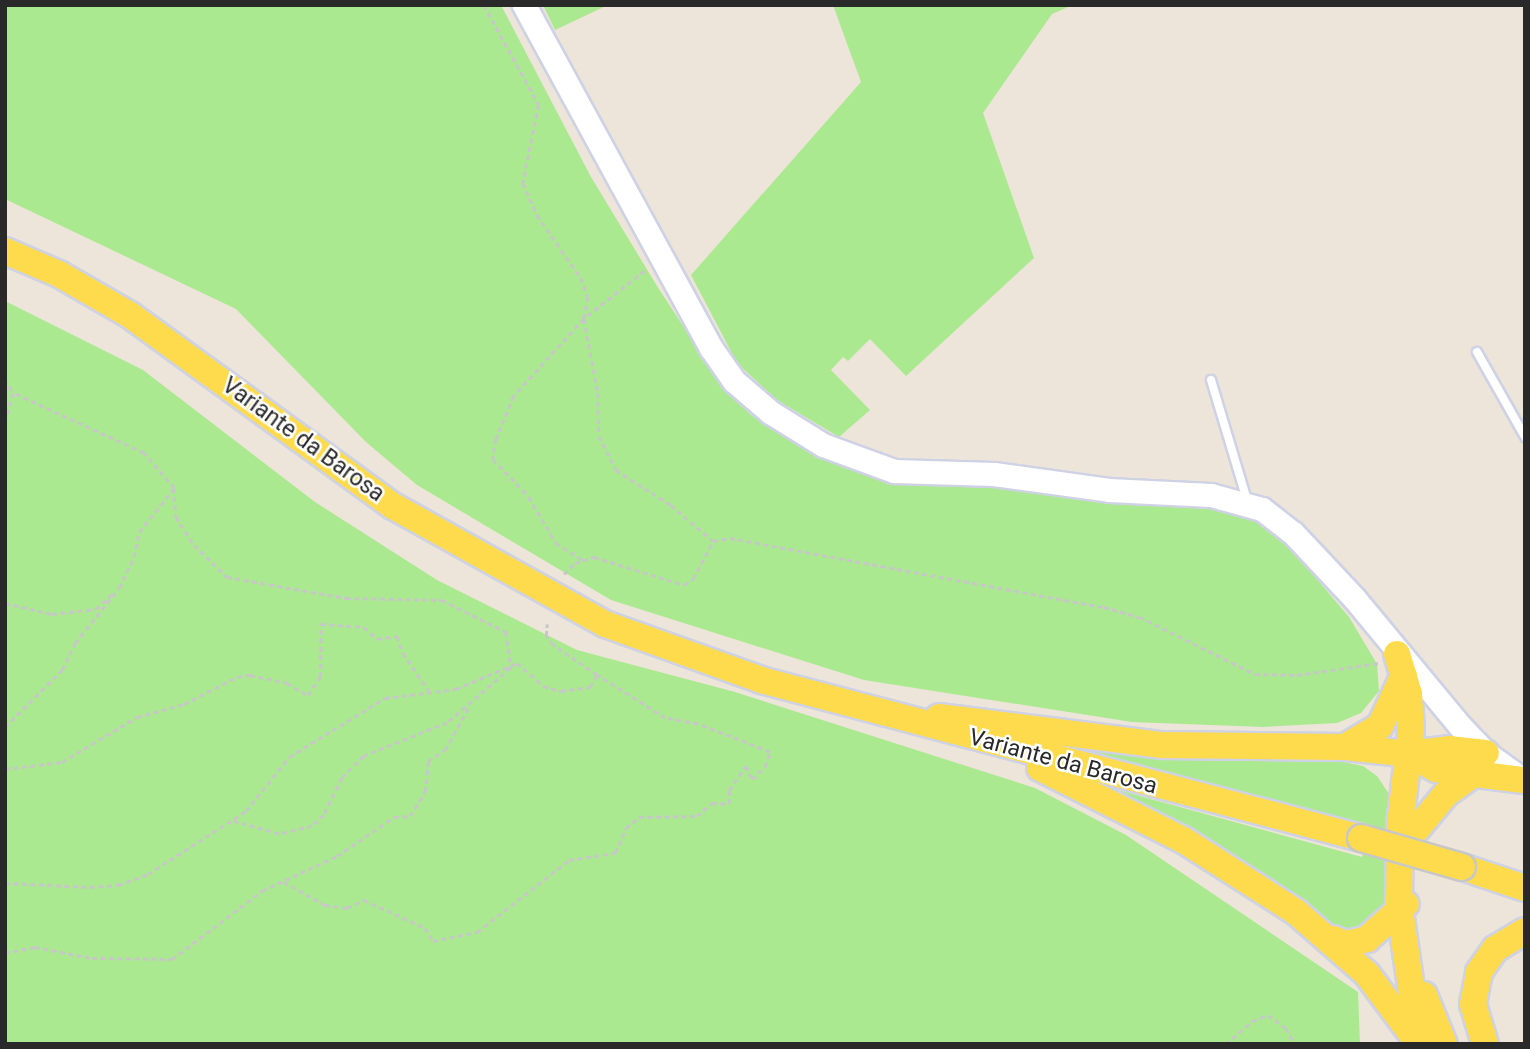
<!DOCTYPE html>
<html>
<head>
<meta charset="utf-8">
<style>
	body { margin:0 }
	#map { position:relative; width:1530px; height:1049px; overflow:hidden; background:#ede5d9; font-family:Roboto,sans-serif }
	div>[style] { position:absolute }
	.green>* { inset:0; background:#abe990 }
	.path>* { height:2.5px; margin-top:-1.25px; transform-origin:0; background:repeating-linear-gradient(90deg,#c7c7c7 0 5px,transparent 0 8.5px) }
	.roads { filter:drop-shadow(2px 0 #ced2e4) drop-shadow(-2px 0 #ced2e4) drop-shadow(0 2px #ced2e4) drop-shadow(0 -2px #ced2e4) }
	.lane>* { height:8px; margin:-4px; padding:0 4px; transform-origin:4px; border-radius:4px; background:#fff }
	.secondary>* { height:23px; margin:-11.5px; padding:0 11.5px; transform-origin:11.5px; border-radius:11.5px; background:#fff }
	.primary>* { height:26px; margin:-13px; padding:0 13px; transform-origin:13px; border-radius:13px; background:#fedb4d }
	.bridges { filter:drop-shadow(2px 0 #c7c7c7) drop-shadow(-2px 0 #c7c7c7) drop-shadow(0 2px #c7c7c7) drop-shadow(0 -2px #c7c7c7) }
	.primary-bridge>* { height:26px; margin:-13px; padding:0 13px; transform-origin:13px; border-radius:13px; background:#fedb4d }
	span { translate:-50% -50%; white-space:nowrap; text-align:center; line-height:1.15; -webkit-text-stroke:5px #fff; paint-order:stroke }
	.street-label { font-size:23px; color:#292929 }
	.frame { position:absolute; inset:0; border:7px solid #292929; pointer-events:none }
</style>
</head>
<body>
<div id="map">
	<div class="green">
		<i style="clip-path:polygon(5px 5px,501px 5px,591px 177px,657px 286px,725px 390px,751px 415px,814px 455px,889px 484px,996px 487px,1149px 505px,1242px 510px,1277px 532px,1349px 617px,1377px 664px,1379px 691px,1361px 713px,1337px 723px,1263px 727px,1132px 722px,864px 680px,611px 600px,417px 485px,366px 442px,236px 309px,5px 199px)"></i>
		<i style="clip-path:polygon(543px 5px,608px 5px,555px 30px)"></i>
		<i style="clip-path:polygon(833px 5px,1073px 5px,1052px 14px,983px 113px,1034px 258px,906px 376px,870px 339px,848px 361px,843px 357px,831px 370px,870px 410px,839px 437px,777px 400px,737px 363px,691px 275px,861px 82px)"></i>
		<i style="clip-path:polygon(5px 301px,143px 370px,315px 502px,437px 580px,577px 650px,735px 692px,1035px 788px,1126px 835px,1358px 992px,1360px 1044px,5px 1044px)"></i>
		<i style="clip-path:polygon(1043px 742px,1328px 759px,1363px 766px,1377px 776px,1391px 797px,1389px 896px,1383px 909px,1357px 932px,1339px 930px,1233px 862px,1096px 784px,1362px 857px,1371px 825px)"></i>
	</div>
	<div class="path">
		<i style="left:484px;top:5px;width:114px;rotate:61.2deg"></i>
		<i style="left:539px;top:105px;width:80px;rotate:101.6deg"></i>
		<i style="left:523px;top:183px;width:35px;rotate:66deg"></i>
		<i style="left:537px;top:215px;width:77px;rotate:55.1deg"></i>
		<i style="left:581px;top:278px;width:20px;rotate:70deg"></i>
		<i style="left:588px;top:297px;width:22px;rotate:100deg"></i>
		<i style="left:584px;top:319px;width:104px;rotate:132.3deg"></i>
		<i style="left:514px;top:396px;width:47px;rotate:112.7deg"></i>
		<i style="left:496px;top:439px;width:20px;rotate:99deg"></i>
		<i style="left:493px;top:459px;width:52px;rotate:46.5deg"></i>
		<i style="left:529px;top:497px;width:53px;rotate:59.6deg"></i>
		<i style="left:556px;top:543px;width:32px;rotate:32deg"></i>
		<i style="left:645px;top:271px;width:78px;rotate:141.8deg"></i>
		<i style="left:584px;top:319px;width:75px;rotate:79.3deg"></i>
		<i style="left:598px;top:393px;width:43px;rotate:88.7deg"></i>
		<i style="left:599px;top:436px;width:38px;rotate:63deg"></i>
		<i style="left:616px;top:470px;width:65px;rotate:32.5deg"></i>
		<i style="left:671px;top:505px;width:55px;rotate:40.6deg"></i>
		<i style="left:5px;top:379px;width:16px;rotate:60deg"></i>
		<i style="left:13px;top:393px;width:33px;rotate:104deg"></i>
		<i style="left:174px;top:488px;width:29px;rotate:86deg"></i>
		<i style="left:176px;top:517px;width:33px;rotate:57deg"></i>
		<i style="left:194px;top:545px;width:46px;rotate:44.1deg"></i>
		<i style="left:227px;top:577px;width:121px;rotate:10deg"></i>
		<i style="left:346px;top:598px;width:96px;rotate:1.2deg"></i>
		<i style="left:442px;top:600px;width:72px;rotate:26.6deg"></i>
		<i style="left:506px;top:632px;width:36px;rotate:82deg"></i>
		<i style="left:511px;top:668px;width:84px;rotate:139.3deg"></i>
		<i style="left:447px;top:723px;width:89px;rotate:158.3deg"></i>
		<i style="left:364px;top:756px;width:31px;rotate:135deg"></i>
		<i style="left:342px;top:778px;width:41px;rotate:115.9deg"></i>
		<i style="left:324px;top:815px;width:16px;rotate:137deg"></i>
		<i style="left:312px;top:826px;width:34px;rotate:166deg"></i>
		<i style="left:279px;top:834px;width:48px;rotate:-164.2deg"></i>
		<i style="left:564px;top:574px;width:16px;rotate:-45deg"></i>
		<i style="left:575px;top:563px;width:20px;rotate:-18deg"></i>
		<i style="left:594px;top:557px;width:94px;rotate:17.3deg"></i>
		<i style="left:684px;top:585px;width:11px;rotate:-34deg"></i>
		<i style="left:693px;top:579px;width:43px;rotate:-62.2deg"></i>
		<i style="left:713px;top:541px;width:17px;rotate:-10deg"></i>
		<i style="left:730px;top:538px;width:380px;rotate:10.5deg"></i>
		<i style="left:1104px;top:607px;width:37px;rotate:16deg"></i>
		<i style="left:1140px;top:617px;width:128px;rotate:26.4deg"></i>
		<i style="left:1255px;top:674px;width:42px;rotate:1.4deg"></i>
		<i style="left:1297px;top:675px;width:83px;rotate:-8.3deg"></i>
		<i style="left:5px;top:603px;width:48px;rotate:13.2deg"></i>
		<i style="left:52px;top:614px;width:44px;rotate:-6.5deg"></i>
		<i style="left:96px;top:609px;width:23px;rotate:-43deg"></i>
		<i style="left:5px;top:727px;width:81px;rotate:-45deg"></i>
		<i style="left:62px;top:670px;width:30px;rotate:-64deg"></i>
		<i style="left:75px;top:643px;width:70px;rotate:-51.3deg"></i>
		<i style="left:119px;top:588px;width:34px;rotate:-64deg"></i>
		<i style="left:134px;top:557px;width:25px;rotate:-79deg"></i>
		<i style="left:139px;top:532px;width:56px;rotate:-51.5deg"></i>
		<i style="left:174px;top:488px;width:46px;rotate:-130.6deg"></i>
		<i style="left:144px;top:453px;width:144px;rotate:-155.4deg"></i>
		<i style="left:5px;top:769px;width:57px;rotate:-7deg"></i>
		<i style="left:62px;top:762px;width:87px;rotate:-31deg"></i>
		<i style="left:137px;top:717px;width:49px;rotate:-15.5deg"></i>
		<i style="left:184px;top:704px;width:59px;rotate:-27deg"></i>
		<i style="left:237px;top:677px;width:13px;rotate:-9deg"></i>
		<i style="left:250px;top:675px;width:38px;rotate:12deg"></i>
		<i style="left:287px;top:683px;width:24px;rotate:30deg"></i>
		<i style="left:308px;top:695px;width:22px;rotate:-56deg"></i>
		<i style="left:320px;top:677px;width:53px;rotate:-88.9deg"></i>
		<i style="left:321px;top:624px;width:43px;rotate:4deg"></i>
		<i style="left:364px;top:627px;width:18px;rotate:43deg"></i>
		<i style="left:377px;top:639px;width:20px;rotate:-9deg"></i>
		<i style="left:397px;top:636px;width:18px;rotate:71deg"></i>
		<i style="left:403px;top:653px;width:46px;rotate:55.6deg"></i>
		<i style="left:284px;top:882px;width:47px;rotate:29.3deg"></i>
		<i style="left:325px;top:905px;width:22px;rotate:8deg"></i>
		<i style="left:347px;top:908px;width:19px;rotate:-25deg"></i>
		<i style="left:364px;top:900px;width:67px;rotate:24.7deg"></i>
		<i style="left:425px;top:928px;width:15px;rotate:58deg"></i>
		<i style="left:433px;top:941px;width:45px;rotate:-11.6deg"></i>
		<i style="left:477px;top:932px;width:117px;rotate:-38deg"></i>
		<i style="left:569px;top:860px;width:47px;rotate:-8.7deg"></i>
		<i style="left:615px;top:853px;width:27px;rotate:-66deg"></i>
		<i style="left:626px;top:828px;width:17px;rotate:-40deg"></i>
		<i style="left:639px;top:817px;width:58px;rotate:-1deg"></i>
		<i style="left:697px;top:816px;width:20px;rotate:-41deg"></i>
		<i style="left:712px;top:803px;width:17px;rotate:3deg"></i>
		<i style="left:729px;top:804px;width:14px;rotate:-90deg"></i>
		<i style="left:729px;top:790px;width:29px;rotate:-55deg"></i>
		<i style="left:746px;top:766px;width:14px;rotate:65deg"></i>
		<i style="left:752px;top:779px;width:18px;rotate:-43deg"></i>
		<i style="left:765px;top:767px;width:16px;rotate:-72deg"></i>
		<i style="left:770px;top:752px;width:77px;rotate:-158.7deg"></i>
		<i style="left:698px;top:724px;width:34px;rotate:-170deg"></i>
		<i style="left:665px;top:718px;width:80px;rotate:-147.7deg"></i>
		<i style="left:5px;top:883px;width:85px;rotate:2.7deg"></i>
		<i style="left:90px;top:887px;width:28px;rotate:-4deg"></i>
		<i style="left:118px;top:885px;width:32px;rotate:-20deg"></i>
		<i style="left:148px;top:874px;width:117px;rotate:-32.7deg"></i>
		<i style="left:246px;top:811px;width:69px;rotate:-51.5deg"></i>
		<i style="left:289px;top:757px;width:113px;rotate:-31.6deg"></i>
		<i style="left:385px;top:698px;width:72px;rotate:-7.2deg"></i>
		<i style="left:456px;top:689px;width:66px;rotate:-23.1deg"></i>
		<i style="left:517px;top:663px;width:35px;rotate:41deg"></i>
		<i style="left:543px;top:686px;width:19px;rotate:16deg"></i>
		<i style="left:561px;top:691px;width:29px;rotate:-8deg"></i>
		<i style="left:590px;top:687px;width:14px;rotate:-60deg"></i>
		<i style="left:597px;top:675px;width:53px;rotate:-145.7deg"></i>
		<i style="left:553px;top:645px;width:11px;rotate:-128deg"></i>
		<i style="left:546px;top:636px;width:12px;rotate:-85deg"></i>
		<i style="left:5px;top:953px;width:31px;rotate:-11deg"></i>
		<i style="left:35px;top:947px;width:58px;rotate:10.9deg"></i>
		<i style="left:92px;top:958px;width:80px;rotate:0.7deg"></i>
		<i style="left:172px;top:959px;width:113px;rotate:-37.1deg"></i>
		<i style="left:262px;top:891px;width:83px;rotate:-25deg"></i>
		<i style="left:337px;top:856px;width:69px;rotate:-34.4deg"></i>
		<i style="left:394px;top:817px;width:16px;rotate:-4deg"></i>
		<i style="left:410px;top:816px;width:28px;rotate:-58deg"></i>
		<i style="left:425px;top:792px;width:31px;rotate:-84deg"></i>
		<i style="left:428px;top:761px;width:20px;rotate:-33deg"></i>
		<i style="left:445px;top:750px;width:51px;rotate:-60.9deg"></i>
		<i style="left:1226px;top:1044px;width:35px;rotate:-41deg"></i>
		<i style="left:1252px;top:1021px;width:17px;rotate:-21deg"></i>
		<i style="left:1268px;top:1015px;width:22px;rotate:36deg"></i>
		<i style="left:1286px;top:1028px;width:18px;rotate:61deg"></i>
	</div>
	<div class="roads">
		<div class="lane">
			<i style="left:1477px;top:352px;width:98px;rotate:60.5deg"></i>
			<i style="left:1211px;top:380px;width:125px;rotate:73.3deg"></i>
		</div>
		<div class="secondary">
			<i style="left:524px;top:5px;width:391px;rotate:61.4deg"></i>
			<i style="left:711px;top:348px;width:40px;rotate:55.1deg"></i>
			<i style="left:734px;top:381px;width:48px;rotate:40.7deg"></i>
			<i style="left:770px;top:412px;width:62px;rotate:31.9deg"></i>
			<i style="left:823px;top:445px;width:76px;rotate:20.1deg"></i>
			<i style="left:894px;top:471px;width:100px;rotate:1.7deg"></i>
			<i style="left:994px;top:474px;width:116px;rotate:7.9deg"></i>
			<i style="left:1109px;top:490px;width:102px;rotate:2.8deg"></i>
			<i style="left:1211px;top:495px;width:53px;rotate:15.4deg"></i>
			<i style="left:1262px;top:509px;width:39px;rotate:38deg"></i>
			<i style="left:1293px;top:533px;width:89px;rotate:46.8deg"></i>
			<i style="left:1354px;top:598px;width:166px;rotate:50.4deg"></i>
			<i style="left:1460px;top:726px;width:37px;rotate:46deg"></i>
			<i style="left:1486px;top:753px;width:48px;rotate:35.7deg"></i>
		</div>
		<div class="primary">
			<i style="left:5px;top:251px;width:59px;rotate:23.1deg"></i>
			<i style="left:59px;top:274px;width:82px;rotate:30deg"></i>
			<i style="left:130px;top:315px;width:325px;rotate:36deg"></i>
			<i style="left:393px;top:506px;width:243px;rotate:29.1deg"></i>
			<i style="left:605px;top:624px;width:166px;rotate:19.7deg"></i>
			<i style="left:761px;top:680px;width:620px;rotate:14.75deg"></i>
			<i style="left:1397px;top:654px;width:42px;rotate:73.3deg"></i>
			<i style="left:1409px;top:694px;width:36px;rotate:87deg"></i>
			<i style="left:1411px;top:730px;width:96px;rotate:96.6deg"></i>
			<i style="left:1400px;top:825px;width:79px;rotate:90.7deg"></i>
			<i style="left:1399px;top:904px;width:133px;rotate:81.8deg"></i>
			<i style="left:939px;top:717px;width:225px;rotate:7.2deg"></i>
			<i style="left:1162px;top:745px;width:183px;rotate:0.6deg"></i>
			<i style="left:1345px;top:747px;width:64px;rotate:6.2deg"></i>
			<i style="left:1409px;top:754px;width:40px;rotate:-7.1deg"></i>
			<i style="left:1449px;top:749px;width:37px;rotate:6deg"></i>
			<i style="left:1345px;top:747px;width:41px;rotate:-31deg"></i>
			<i style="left:1380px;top:726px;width:56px;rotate:-64.8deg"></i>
			<i style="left:1409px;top:754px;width:31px;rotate:29deg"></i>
			<i style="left:1436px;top:769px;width:88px;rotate:7.2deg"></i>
			<i style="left:1040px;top:768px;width:162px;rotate:26.7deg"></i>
			<i style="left:1185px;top:841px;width:132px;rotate:32.6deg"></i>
			<i style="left:1296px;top:912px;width:94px;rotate:41.1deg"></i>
			<i style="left:1367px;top:974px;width:87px;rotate:53.4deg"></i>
			<i style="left:1417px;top:829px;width:45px;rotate:-50.4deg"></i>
			<i style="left:1446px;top:794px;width:34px;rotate:-36deg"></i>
			<i style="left:1462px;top:867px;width:66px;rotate:18.4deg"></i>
			<i style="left:1333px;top:939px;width:14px;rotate:21deg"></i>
			<i style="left:1346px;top:944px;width:22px;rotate:-13deg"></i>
			<i style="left:1367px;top:939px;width:52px;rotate:-41.9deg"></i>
			<i style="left:1424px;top:995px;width:53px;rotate:67.8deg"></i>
			<i style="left:1485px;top:1044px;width:42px;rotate:-106.7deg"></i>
			<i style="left:1473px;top:1004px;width:33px;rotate:-79deg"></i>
			<i style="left:1479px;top:972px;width:28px;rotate:-55deg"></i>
			<i style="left:1495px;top:949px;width:35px;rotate:-31deg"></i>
		</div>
	</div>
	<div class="bridges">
		<div class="primary-bridge">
			<i style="left:1361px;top:838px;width:105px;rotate:16deg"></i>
		</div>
	</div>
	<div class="street-label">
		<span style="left:303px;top:440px;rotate:36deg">Variante da Barosa</span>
		<span style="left:1063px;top:762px;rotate:15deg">Variante da Barosa</span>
	</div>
	<div class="frame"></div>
</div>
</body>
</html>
